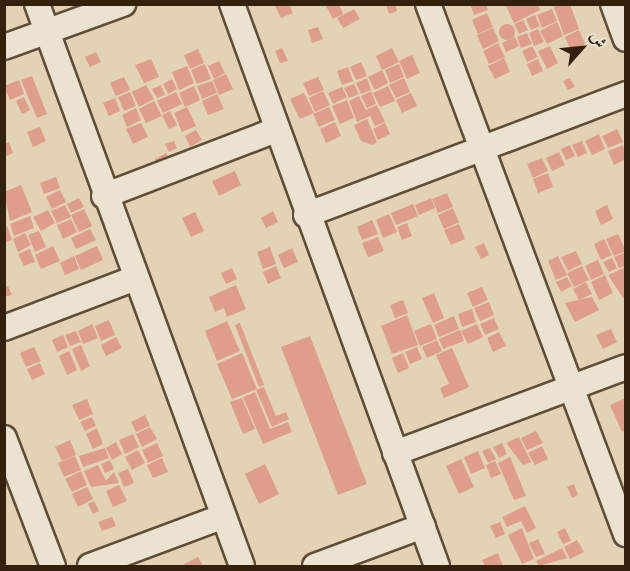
<!DOCTYPE html>
<html>
<head>
<meta charset="utf-8">
<style>
	body { margin:0 }
	#map { position:relative; width:630px; height:571px; overflow:hidden; background:#e2d3b6; font-family:"IM FELL Great Primer",Amiri,serif }
	div>[style] { position:absolute }
	.building>* { inset:0; background:#df9e8c }
	.round { border-radius:50% }
	.roads { filter:drop-shadow(2px 0 #5e4e36) drop-shadow(-2px 0 #5e4e36) drop-shadow(0 2px #5e4e36) drop-shadow(0 -2px #5e4e36) }
	.minor>* { height:24px; margin:-12px; padding:0 12px; transform-origin:12px; border-radius:12px; background:#ece2d0 }
	span { translate:-50% -50%; white-space:nowrap; text-align:center; line-height:1.15; -webkit-text-stroke:5px #ece2d0; paint-order:stroke }
	.frame { position:absolute; inset:0; border:6px solid #32220c; pointer-events:none }
	.north { position:absolute; left:552px; top:18px; width:60px; height:60px; -webkit-text-stroke:4px #ece2d0; paint-order:stroke; rotate:63deg; font-size:16px; font-weight:700; line-height:24px; text-align:center; color:#32220c }
	.north::after { content:''; display:block; margin:auto; width:21px; height:27px; background:#32220c; clip-path:polygon(50% 0,100% 100%,50% 72%,0 100%) }
</style>
</head>
<body>
<div id="map">
	<div class="building">
		<i style="clip-path:polygon(274px 4px,289px 4px,293px 13px,281px 18px)"></i>
		<i style="clip-path:polygon(339px 4px,343px 14px,333px 19px,326px 6px)"></i>
		<i style="clip-path:polygon(386px 4px,395px 4px,397px 11px,389px 14px)"></i>
		<i style="clip-path:polygon(470px 4px,486px 4px,488px 10px,474px 15px)"></i>
		<i style="clip-path:polygon(538px 4px,540px 10px,514px 23px,506px 6px)"></i>
		<i style="clip-path:polygon(560px 4px,570px 4px,579px 29px,564px 35px,554px 7px)"></i>
		<i style="clip-path:polygon(354px 9px,360px 19px,343px 28px,337px 18px)"></i>
		<i style="clip-path:polygon(552px 9px,557px 21px,542px 28px,537px 15px)"></i>
		<i style="clip-path:polygon(487px 13px,493px 27px,478px 34px,472px 20px)"></i>
		<i style="clip-path:polygon(535px 15px,540px 26px,531px 30px,526px 19px)"></i>
		<i style="clip-path:polygon(523px 20px,528px 30px,519px 34px,514px 24px)"></i>
		<i style="clip-path:polygon(557px 22px,563px 36px,547px 44px,540px 31px)"></i>
		<i class="round" style="left:499px;top:24px;width:16px;height:16px"></i>
		<i style="clip-path:polygon(318px 27px,323px 39px,312px 43px,308px 30px)"></i>
		<i style="clip-path:polygon(493px 28px,499px 41px,483px 49px,477px 35px)"></i>
		<i style="clip-path:polygon(538px 29px,544px 42px,534px 46px,529px 33px)"></i>
		<i style="clip-path:polygon(579px 30px,585px 44px,571px 51px,565px 37px)"></i>
		<i style="clip-path:polygon(527px 33px,532px 44px,521px 48px,517px 37px)"></i>
		<i style="clip-path:polygon(515px 37px,519px 46px,506px 52px,502px 43px)"></i>
		<i style="clip-path:polygon(498px 43px,505px 57px,489px 64px,483px 51px)"></i>
		<i style="clip-path:polygon(532px 46px,538px 57px,527px 62px,522px 51px)"></i>
		<i style="clip-path:polygon(550px 46px,558px 63px,547px 69px,538px 51px)"></i>
		<i style="clip-path:polygon(282px 48px,288px 61px,280px 63px,275px 51px)"></i>
		<i style="clip-path:polygon(392px 48px,399px 62px,382px 70px,376px 56px)"></i>
		<i style="clip-path:polygon(198px 49px,204px 63px,190px 69px,184px 55px)"></i>
		<i style="clip-path:polygon(96px 52px,101px 62px,90px 67px,85px 57px)"></i>
		<i style="clip-path:polygon(412px 55px,420px 73px,407px 79px,399px 61px)"></i>
		<i style="clip-path:polygon(504px 58px,510px 72px,495px 79px,488px 66px)"></i>
		<i style="clip-path:polygon(151px 59px,159px 77px,144px 83px,135px 65px)"></i>
		<i style="clip-path:polygon(538px 59px,543px 71px,532px 76px,527px 64px)"></i>
		<i style="clip-path:polygon(219px 61px,225px 73px,214px 79px,208px 66px)"></i>
		<i style="clip-path:polygon(361px 62px,367px 76px,356px 80px,350px 67px)"></i>
		<i style="clip-path:polygon(205px 64px,211px 79px,197px 84px,191px 70px)"></i>
		<i style="clip-path:polygon(399px 64px,404px 77px,390px 83px,385px 70px)"></i>
		<i style="clip-path:polygon(187px 66px,194px 83px,179px 90px,172px 72px)"></i>
		<i style="clip-path:polygon(348px 67px,353px 81px,342px 85px,337px 71px)"></i>
		<i style="clip-path:polygon(382px 70px,388px 83px,375px 90px,368px 77px)"></i>
		<i style="clip-path:polygon(226px 74px,233px 89px,219px 95px,213px 80px)"></i>
		<i style="clip-path:polygon(32px 76px,47px 114px,37px 118px,21px 80px)"></i>
		<i style="clip-path:polygon(124px 77px,130px 90px,116px 96px,110px 83px)"></i>
		<i style="clip-path:polygon(318px 77px,324px 90px,309px 96px,303px 83px)"></i>
		<i style="clip-path:polygon(367px 78px,371px 90px,361px 94px,356px 83px)"></i>
		<i style="clip-path:polygon(404px 78px,410px 92px,396px 98px,389px 85px)"></i>
		<i style="clip-path:polygon(570px 78px,575px 87px,568px 90px,563px 81px)"></i>
		<i style="clip-path:polygon(172px 79px,177px 89px,168px 94px,163px 84px)"></i>
		<i style="clip-path:polygon(19px 80px,24px 94px,10px 100px,4px 86px)"></i>
		<i style="clip-path:polygon(212px 81px,217px 93px,202px 99px,197px 86px)"></i>
		<i style="clip-path:polygon(354px 84px,359px 94px,349px 98px,344px 88px)"></i>
		<i style="clip-path:polygon(146px 85px,154px 99px,139px 107px,132px 92px)"></i>
		<i style="clip-path:polygon(161px 85px,165px 95px,157px 98px,152px 89px)"></i>
		<i style="clip-path:polygon(194px 86px,200px 100px,185px 107px,179px 93px)"></i>
		<i style="clip-path:polygon(388px 86px,395px 101px,380px 107px,373px 93px)"></i>
		<i style="clip-path:polygon(342px 87px,347px 97px,333px 104px,328px 93px)"></i>
		<i style="clip-path:polygon(323px 91px,330px 105px,315px 112px,309px 98px)"></i>
		<i style="clip-path:polygon(371px 91px,376px 104px,367px 108px,361px 96px)"></i>
		<i style="clip-path:polygon(130px 92px,136px 106px,124px 111px,118px 97px)"></i>
		<i style="clip-path:polygon(176px 92px,182px 104px,163px 113px,157px 101px)"></i>
		<i style="clip-path:polygon(304px 93px,314px 113px,300px 119px,290px 99px)"></i>
		<i style="clip-path:polygon(411px 93px,417px 106px,402px 113px,396px 100px)"></i>
		<i style="clip-path:polygon(217px 94px,224px 109px,208px 115px,202px 101px)"></i>
		<i style="clip-path:polygon(359px 96px,366px 110px,377px 105px,385px 122px,375px 126px,370px 116px,357px 122px,349px 101px)"></i>
		<i style="clip-path:polygon(24px 97px,30px 110px,22px 114px,16px 101px)"></i>
		<i style="clip-path:polygon(115px 98px,120px 111px,109px 116px,103px 103px)"></i>
		<i style="clip-path:polygon(347px 100px,354px 118px,340px 124px,332px 106px)"></i>
		<i style="clip-path:polygon(154px 101px,162px 116px,146px 123px,139px 109px)"></i>
		<i style="clip-path:polygon(187px 107px,196px 126px,182px 132px,174px 113px)"></i>
		<i style="clip-path:polygon(329px 107px,335px 120px,319px 127px,313px 114px)"></i>
		<i style="clip-path:polygon(136px 108px,141px 120px,127px 127px,122px 115px)"></i>
		<i style="clip-path:polygon(170px 111px,177px 125px,169px 129px,162px 115px)"></i>
		<i style="clip-path:polygon(367px 119px,377px 142px,372px 145px,361px 141px,354px 125px)"></i>
		<i style="clip-path:polygon(335px 122px,341px 136px,326px 143px,320px 129px)"></i>
		<i style="clip-path:polygon(141px 123px,148px 137px,133px 144px,126px 129px)"></i>
		<i style="clip-path:polygon(385px 123px,390px 134px,378px 140px,373px 129px)"></i>
		<i style="clip-path:polygon(40px 127px,46px 141px,33px 147px,27px 132px)"></i>
		<i style="clip-path:polygon(617px 129px,623px 142px,608px 148px,602px 136px)"></i>
		<i style="clip-path:polygon(196px 130px,202px 140px,190px 147px,185px 136px)"></i>
		<i style="clip-path:polygon(599px 134px,605px 149px,592px 155px,585px 141px)"></i>
		<i style="clip-path:polygon(174px 141px,177px 148px,169px 152px,165px 144px)"></i>
		<i style="clip-path:polygon(582px 141px,587px 153px,578px 157px,572px 145px)"></i>
		<i style="clip-path:polygon(9px 142px,13px 153px,4px 157px,4px 144px)"></i>
		<i style="clip-path:polygon(570px 145px,575px 156px,566px 160px,561px 149px)"></i>
		<i style="clip-path:polygon(623px 145px,626px 159px,614px 165px,608px 151px)"></i>
		<i style="clip-path:polygon(559px 152px,565px 165px,552px 171px,546px 158px)"></i>
		<i style="clip-path:polygon(166px 153px,171px 164px,160px 169px,155px 159px)"></i>
		<i style="clip-path:polygon(542px 158px,548px 171px,533px 178px,527px 164px)"></i>
		<i style="clip-path:polygon(235px 171px,241px 185px,219px 196px,212px 181px)"></i>
		<i style="clip-path:polygon(548px 173px,553px 187px,538px 193px,533px 179px)"></i>
		<i style="clip-path:polygon(56px 177px,60px 188px,44px 194px,40px 183px)"></i>
		<i style="clip-path:polygon(21px 185px,32px 212px,10px 221px,4px 192px)"></i>
		<i style="clip-path:polygon(60px 190px,66px 202px,52px 209px,46px 197px)"></i>
		<i style="clip-path:polygon(447px 193px,453px 207px,438px 213px,432px 199px)"></i>
		<i style="clip-path:polygon(79px 198px,84px 207px,71px 213px,67px 204px)"></i>
		<i style="clip-path:polygon(431px 198px,435px 208px,419px 215px,415px 205px)"></i>
		<i style="clip-path:polygon(413px 204px,418px 216px,396px 225px,391px 213px)"></i>
		<i style="clip-path:polygon(65px 205px,71px 217px,57px 223px,51px 211px)"></i>
		<i style="clip-path:polygon(607px 205px,613px 219px,601px 225px,595px 211px)"></i>
		<i style="clip-path:polygon(453px 208px,459px 222px,444px 229px,438px 215px)"></i>
		<i style="clip-path:polygon(84px 209px,92px 226px,79px 232px,71px 215px)"></i>
		<i style="clip-path:polygon(48px 210px,55px 223px,41px 231px,33px 217px)"></i>
		<i style="clip-path:polygon(273px 211px,278px 222px,266px 228px,261px 218px)"></i>
		<i style="clip-path:polygon(195px 212px,204px 231px,191px 237px,182px 218px)"></i>
		<i style="clip-path:polygon(389px 214px,397px 232px,383px 238px,376px 220px)"></i>
		<i style="clip-path:polygon(30px 216px,34px 228px,14px 236px,10px 224px)"></i>
		<i style="clip-path:polygon(71px 219px,77px 232px,63px 239px,57px 225px)"></i>
		<i style="clip-path:polygon(372px 220px,378px 234px,362px 240px,357px 227px)"></i>
		<i style="clip-path:polygon(407px 223px,412px 236px,402px 240px,397px 227px)"></i>
		<i style="clip-path:polygon(459px 224px,465px 239px,451px 245px,444px 230px)"></i>
		<i style="clip-path:polygon(7px 226px,12px 240px,4px 243px,4px 227px)"></i>
		<i style="clip-path:polygon(90px 229px,96px 240px,76px 249px,71px 238px)"></i>
		<i style="clip-path:polygon(39px 231px,46px 247px,35px 252px,28px 235px)"></i>
		<i style="clip-path:polygon(25px 233px,31px 245px,18px 252px,13px 239px)"></i>
		<i style="clip-path:polygon(618px 234px,626px 251px,614px 256px,606px 239px)"></i>
		<i style="clip-path:polygon(378px 237px,384px 251px,368px 257px,362px 243px)"></i>
		<i style="clip-path:polygon(604px 239px,612px 255px,601px 260px,594px 244px)"></i>
		<i style="clip-path:polygon(484px 243px,489px 255px,481px 259px,475px 247px)"></i>
		<i style="clip-path:polygon(53px 246px,60px 261px,41px 269px,35px 255px)"></i>
		<i style="clip-path:polygon(97px 246px,103px 260px,81px 270px,75px 256px)"></i>
		<i style="clip-path:polygon(270px 247px,276px 264px,263px 269px,257px 252px)"></i>
		<i style="clip-path:polygon(292px 248px,298px 262px,284px 268px,278px 255px)"></i>
		<i style="clip-path:polygon(30px 249px,35px 262px,24px 266px,18px 254px)"></i>
		<i style="clip-path:polygon(576px 251px,582px 264px,568px 271px,561px 257px)"></i>
		<i style="clip-path:polygon(624px 253px,626px 266px,619px 268px,614px 257px)"></i>
		<i style="clip-path:polygon(74px 256px,79px 269px,65px 275px,60px 263px)"></i>
		<i style="clip-path:polygon(558px 256px,567px 275px,556px 280px,548px 261px)"></i>
		<i style="clip-path:polygon(612px 258px,617px 268px,609px 272px,603px 262px)"></i>
		<i style="clip-path:polygon(598px 260px,604px 274px,591px 280px,585px 266px)"></i>
		<i style="clip-path:polygon(276px 266px,281px 278px,268px 284px,263px 272px)"></i>
		<i style="clip-path:polygon(582px 266px,589px 280px,574px 287px,567px 273px)"></i>
		<i style="clip-path:polygon(626px 267px,626px 297px,623px 298px,608px 275px)"></i>
		<i style="clip-path:polygon(232px 268px,237px 279px,226px 284px,221px 273px)"></i>
		<i style="clip-path:polygon(605px 275px,613px 293px,599px 300px,591px 282px)"></i>
		<i style="clip-path:polygon(567px 277px,572px 286px,561px 292px,556px 282px)"></i>
		<i style="clip-path:polygon(586px 282px,592px 294px,579px 300px,573px 289px)"></i>
		<i style="clip-path:polygon(236px 285px,246px 309px,227px 317px,224px 308px,215px 312px,209px 297px)"></i>
		<i style="clip-path:polygon(8px 286px,12px 295px,4px 297px,4px 287px)"></i>
		<i style="clip-path:polygon(482px 287px,488px 300px,473px 307px,467px 293px)"></i>
		<i style="clip-path:polygon(434px 293px,444px 318px,433px 323px,422px 298px)"></i>
		<i style="clip-path:polygon(592px 297px,599px 310px,575px 322px,565px 303px)"></i>
		<i style="clip-path:polygon(403px 300px,408px 313px,395px 318px,390px 305px)"></i>
		<i style="clip-path:polygon(489px 302px,494px 315px,480px 321px,474px 308px)"></i>
		<i style="clip-path:polygon(472px 309px,476px 322px,462px 327px,458px 314px)"></i>
		<i style="clip-path:polygon(407px 315px,418px 345px,392px 354px,381px 326px)"></i>
		<i style="clip-path:polygon(454px 316px,459px 329px,439px 337px,434px 325px)"></i>
		<i style="clip-path:polygon(494px 318px,499px 329px,485px 335px,480px 324px)"></i>
		<i style="clip-path:polygon(109px 320px,115px 335px,101px 341px,95px 326px)"></i>
		<i style="clip-path:polygon(227px 321px,240px 351px,217px 361px,205px 331px)"></i>
		<i style="clip-path:polygon(240px 323px,264px 385px,259px 387px,235px 325px)"></i>
		<i style="clip-path:polygon(92px 324px,98px 338px,83px 344px,78px 331px)"></i>
		<i style="clip-path:polygon(431px 324px,437px 339px,420px 346px,414px 331px)"></i>
		<i style="clip-path:polygon(477px 324px,483px 337px,468px 344px,461px 331px)"></i>
		<i style="clip-path:polygon(611px 329px,617px 342px,603px 349px,596px 335px)"></i>
		<i style="clip-path:polygon(460px 330px,464px 341px,443px 349px,439px 339px)"></i>
		<i style="clip-path:polygon(76px 331px,81px 342px,70px 346px,65px 335px)"></i>
		<i style="clip-path:polygon(499px 332px,506px 346px,493px 352px,487px 338px)"></i>
		<i style="clip-path:polygon(63px 335px,68px 347px,57px 352px,52px 340px)"></i>
		<i style="clip-path:polygon(310px 336px,367px 484px,338px 495px,281px 347px)"></i>
		<i style="clip-path:polygon(116px 337px,122px 348px,106px 356px,101px 345px)"></i>
		<i style="clip-path:polygon(437px 340px,442px 351px,427px 358px,422px 347px)"></i>
		<i style="clip-path:polygon(81px 345px,90px 366px,81px 371px,72px 349px)"></i>
		<i style="clip-path:polygon(34px 347px,41px 361px,26px 367px,20px 353px)"></i>
		<i style="clip-path:polygon(417px 347px,422px 359px,410px 364px,405px 352px)"></i>
		<i style="clip-path:polygon(452px 348px,469px 387px,444px 398px,440px 388px,449px 384px,436px 355px)"></i>
		<i style="clip-path:polygon(69px 351px,77px 370px,67px 375px,59px 356px)"></i>
		<i style="clip-path:polygon(242px 353px,257px 389px,232px 399px,217px 364px)"></i>
		<i style="clip-path:polygon(403px 353px,409px 368px,398px 373px,392px 358px)"></i>
		<i style="clip-path:polygon(40px 363px,45px 374px,32px 380px,27px 369px)"></i>
		<i style="clip-path:polygon(264px 387px,276px 416px,286px 412px,289px 419px,272px 427px,256px 390px)"></i>
		<i style="clip-path:polygon(255px 392px,270px 429px,288px 422px,292px 432px,263px 444px,243px 397px)"></i>
		<i style="clip-path:polygon(242px 398px,255px 429px,243px 434px,230px 402px)"></i>
		<i style="clip-path:polygon(626px 398px,626px 430px,622px 432px,610px 405px)"></i>
		<i style="clip-path:polygon(87px 399px,93px 414px,79px 420px,72px 405px)"></i>
		<i style="clip-path:polygon(145px 415px,150px 426px,136px 432px,131px 422px)"></i>
		<i style="clip-path:polygon(92px 417px,96px 426px,85px 431px,80px 422px)"></i>
		<i style="clip-path:polygon(150px 427px,157px 439px,142px 447px,136px 434px)"></i>
		<i style="clip-path:polygon(97px 428px,103px 444px,93px 449px,86px 434px)"></i>
		<i style="clip-path:polygon(536px 431px,543px 443px,527px 450px,521px 438px)"></i>
		<i style="clip-path:polygon(133px 434px,139px 447px,125px 454px,119px 440px)"></i>
		<i style="clip-path:polygon(519px 437px,531px 462px,523px 465px,506px 443px)"></i>
		<i style="clip-path:polygon(70px 440px,76px 455px,62px 461px,55px 447px)"></i>
		<i style="clip-path:polygon(116px 442px,122px 454px,112px 460px,106px 448px)"></i>
		<i style="clip-path:polygon(157px 443px,163px 456px,148px 463px,142px 450px)"></i>
		<i style="clip-path:polygon(502px 443px,507px 454px,499px 458px,493px 447px)"></i>
		<i style="clip-path:polygon(542px 446px,548px 459px,535px 465px,528px 453px)"></i>
		<i style="clip-path:polygon(105px 448px,109px 458px,83px 467px,79px 456px)"></i>
		<i style="clip-path:polygon(490px 448px,496px 459px,488px 463px,482px 451px)"></i>
		<i style="clip-path:polygon(138px 450px,145px 463px,132px 470px,125px 457px)"></i>
		<i style="clip-path:polygon(478px 451px,485px 468px,471px 474px,464px 457px)"></i>
		<i style="clip-path:polygon(75px 456px,81px 470px,64px 477px,58px 463px)"></i>
		<i style="clip-path:polygon(510px 457px,526px 496px,514px 500px,498px 463px)"></i>
		<i style="clip-path:polygon(162px 458px,168px 472px,153px 478px,147px 465px)"></i>
		<i style="clip-path:polygon(461px 459px,474px 487px,459px 494px,446px 466px)"></i>
		<i style="clip-path:polygon(110px 460px,114px 469px,105px 473px,101px 464px)"></i>
		<i style="clip-path:polygon(495px 461px,501px 474px,491px 478px,486px 465px)"></i>
		<i style="clip-path:polygon(265px 464px,279px 494px,259px 504px,245px 474px)"></i>
		<i style="clip-path:polygon(98px 465px,106px 481px,114px 472px,119px 483px,91px 487px,84px 471px)"></i>
		<i style="clip-path:polygon(128px 469px,134px 483px,124px 487px,118px 473px)"></i>
		<i style="clip-path:polygon(81px 471px,87px 485px,72px 492px,65px 479px)"></i>
		<i style="clip-path:polygon(574px 484px,578px 495px,572px 498px,567px 487px)"></i>
		<i style="clip-path:polygon(119px 485px,127px 501px,113px 507px,106px 491px)"></i>
		<i style="clip-path:polygon(87px 487px,93px 499px,78px 507px,72px 494px)"></i>
		<i style="clip-path:polygon(94px 501px,99px 511px,93px 514px,88px 504px)"></i>
		<i style="clip-path:polygon(525px 506px,536px 528px,527px 533px,521px 521px,507px 527px,502px 517px)"></i>
		<i style="clip-path:polygon(112px 517px,116px 526px,102px 531px,98px 522px)"></i>
		<i style="clip-path:polygon(500px 522px,505px 534px,496px 538px,490px 526px)"></i>
		<i style="clip-path:polygon(522px 528px,534px 559px,522px 564px,508px 535px)"></i>
		<i style="clip-path:polygon(565px 528px,571px 541px,563px 544px,557px 532px)"></i>
		<i style="clip-path:polygon(538px 539px,545px 554px,536px 557px,529px 543px)"></i>
		<i style="clip-path:polygon(577px 540px,584px 552px,570px 559px,564px 547px)"></i>
		<i style="clip-path:polygon(562px 548px,567px 558px,539px 566px,536px 561px)"></i>
		<i style="clip-path:polygon(498px 553px,503px 566px,485px 566px,482px 560px)"></i>
		<i style="clip-path:polygon(198px 557px,203px 566px,185px 566px,184px 564px)"></i>
	</div>
	<div class="roads">
		<div class="minor">
			<i style="left:37px;top:4px;width:598px;rotate:69.96deg"></i>
			<i style="left:232px;top:4px;width:598px;rotate:69.96deg"></i>
			<i style="left:428px;top:4px;width:566px;rotate:69.52deg"></i>
			<i style="left:613px;top:4px;width:37px;rotate:70deg"></i>
			<i style="left:4px;top:47px;width:127px;rotate:-19.9deg"></i>
			<i style="left:104px;top:196px;width:184px;rotate:-21deg"></i>
			<i style="left:306px;top:215px;width:342px;rotate:-20.7deg"></i>
			<i style="left:4px;top:328px;width:138px;rotate:-20.8deg"></i>
			<i style="left:4px;top:438px;width:137px;rotate:69.1deg"></i>
			<i style="left:395px;top:453px;width:246px;rotate:-20.4deg"></i>
			<i style="left:90px;top:566px;width:141px;rotate:-20.4deg"></i>
			<i style="left:315px;top:566px;width:115px;rotate:-20.3deg"></i>
		</div>
	</div>
	<div class="frame"></div>
	<div class="north">ش</div>
</div>
</body>
</html>
